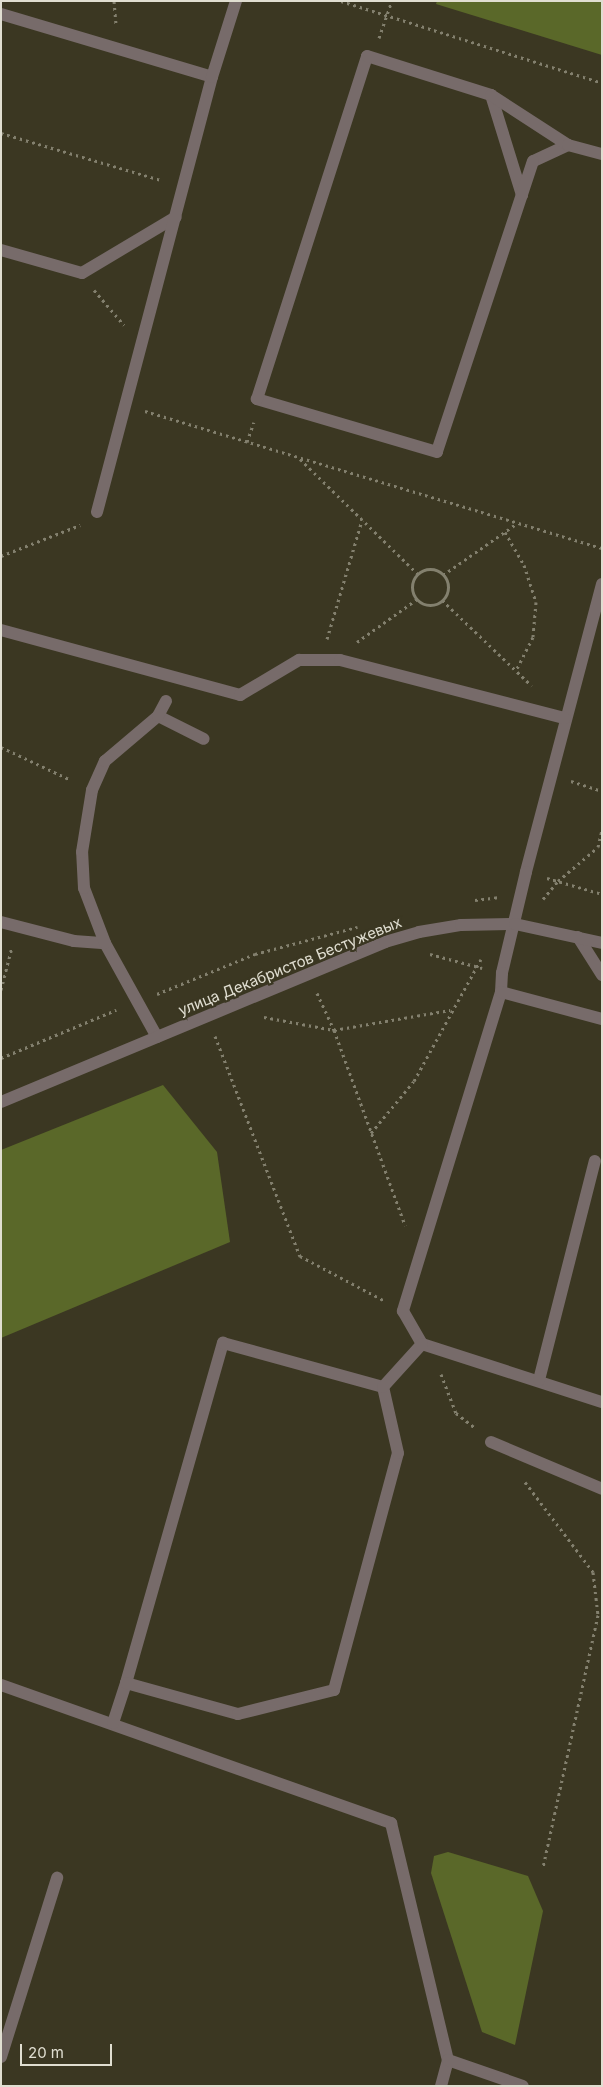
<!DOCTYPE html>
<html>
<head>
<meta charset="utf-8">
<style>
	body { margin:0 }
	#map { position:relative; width:603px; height:2087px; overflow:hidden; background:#3b3722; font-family:Inter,sans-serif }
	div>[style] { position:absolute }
	.green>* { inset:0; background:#5a6829 }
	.path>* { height:3px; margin-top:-1.5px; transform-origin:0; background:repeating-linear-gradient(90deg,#83806e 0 2.5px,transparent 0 6.5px) }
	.path>.ring { margin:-1.5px; padding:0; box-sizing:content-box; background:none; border:3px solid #83806e; border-radius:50% }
	.service>* { height:12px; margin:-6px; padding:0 6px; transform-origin:6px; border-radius:6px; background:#776b6a }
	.minor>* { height:12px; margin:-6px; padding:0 6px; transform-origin:6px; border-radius:6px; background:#776b6a }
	span { translate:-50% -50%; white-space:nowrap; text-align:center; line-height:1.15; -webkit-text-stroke:4.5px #3b3722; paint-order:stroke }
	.street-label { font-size:15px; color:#e0ded1 }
	.frame { position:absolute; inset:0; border:2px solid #e0ded1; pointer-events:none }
	.scale { position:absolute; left:20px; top:2044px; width:92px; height:22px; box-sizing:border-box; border:2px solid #e0ded1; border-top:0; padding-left:6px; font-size:15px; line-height:18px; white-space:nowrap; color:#e0ded1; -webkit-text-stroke:4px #3b3722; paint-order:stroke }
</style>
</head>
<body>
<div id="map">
	<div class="green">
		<i style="clip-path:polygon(437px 1px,602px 1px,602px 55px,436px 4px)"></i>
		<i style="clip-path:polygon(163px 1085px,217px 1152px,230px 1242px,1px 1338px,1px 1150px)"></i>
		<i style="clip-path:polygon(448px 1852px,528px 1876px,543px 1911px,515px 2045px,482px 2032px,431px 1873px,434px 1856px)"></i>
	</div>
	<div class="path">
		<i style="left:114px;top:1px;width:25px;rotate:85deg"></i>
		<i style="left:341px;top:1px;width:274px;rotate:17.4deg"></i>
		<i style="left:379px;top:38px;width:39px;rotate:-71deg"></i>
		<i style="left:1px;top:133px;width:167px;rotate:16.4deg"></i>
		<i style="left:94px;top:290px;width:46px;rotate:49.4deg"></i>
		<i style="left:145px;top:411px;width:477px;rotate:16.7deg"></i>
		<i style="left:247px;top:442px;width:21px;rotate:-71deg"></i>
		<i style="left:300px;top:459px;width:165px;rotate:44.3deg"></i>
		<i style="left:505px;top:532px;width:38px;rotate:60deg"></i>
		<i style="left:524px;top:565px;width:39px;rotate:72deg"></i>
		<i style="left:536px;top:602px;width:35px;rotate:95deg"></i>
		<i style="left:533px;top:637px;width:38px;rotate:117deg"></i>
		<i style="left:1px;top:556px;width:85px;rotate:-21.4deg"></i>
		<i class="ring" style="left:412px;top:569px;width:33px;height:33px"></i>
		<i style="left:443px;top:575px;width:89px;rotate:-34.9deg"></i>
		<i style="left:442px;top:600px;width:124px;rotate:43.7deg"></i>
		<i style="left:327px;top:639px;width:124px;rotate:-73.6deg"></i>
		<i style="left:357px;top:642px;width:74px;rotate:-35.6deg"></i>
		<i style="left:1px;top:747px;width:77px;rotate:25.2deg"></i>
		<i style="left:571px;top:781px;width:33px;rotate:18deg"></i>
		<i style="left:547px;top:878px;width:57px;rotate:16.2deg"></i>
		<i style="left:543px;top:899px;width:23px;rotate:-50deg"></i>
		<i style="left:558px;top:881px;width:52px;rotate:-40.4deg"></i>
		<i style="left:598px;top:847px;width:17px;rotate:-77deg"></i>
		<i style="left:475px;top:900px;width:23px;rotate:-7deg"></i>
		<i style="left:430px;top:954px;width:54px;rotate:15.1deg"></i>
		<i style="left:1px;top:990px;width:44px;rotate:-75.7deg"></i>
		<i style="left:317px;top:993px;width:41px;rotate:65.3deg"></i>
		<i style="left:334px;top:1030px;width:208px;rotate:70deg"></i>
		<i style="left:157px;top:994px;width:106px;rotate:-22.2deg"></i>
		<i style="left:255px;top:954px;width:106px;rotate:-14.8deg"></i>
		<i style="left:264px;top:1017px;width:71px;rotate:10.5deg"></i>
		<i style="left:334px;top:1030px;width:118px;rotate:-9.8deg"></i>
		<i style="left:215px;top:1036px;width:236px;rotate:68.9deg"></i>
		<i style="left:300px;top:1256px;width:94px;rotate:27.9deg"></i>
		<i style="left:1px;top:1058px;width:125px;rotate:-22.7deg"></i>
		<i style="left:371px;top:1133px;width:67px;rotate:-50.4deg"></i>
		<i style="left:414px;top:1081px;width:139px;rotate:-61.2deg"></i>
		<i style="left:441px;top:1374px;width:42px;rotate:69deg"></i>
		<i style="left:456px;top:1413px;width:24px;rotate:38deg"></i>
		<i style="left:525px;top:1482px;width:113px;rotate:52.9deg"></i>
		<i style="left:593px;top:1572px;width:43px;rotate:83.4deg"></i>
		<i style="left:598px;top:1615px;width:259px;rotate:102.3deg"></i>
	</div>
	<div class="service">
		<i style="left:1px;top:14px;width:220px;rotate:16.6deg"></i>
		<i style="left:491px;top:95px;width:105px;rotate:72.8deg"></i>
		<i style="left:568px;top:145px;width:38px;rotate:155deg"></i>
		<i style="left:533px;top:161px;width:306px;rotate:108.3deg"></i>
		<i style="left:437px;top:452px;width:188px;rotate:-163.6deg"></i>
		<i style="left:257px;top:399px;width:360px;rotate:-72.2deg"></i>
		<i style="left:367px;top:56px;width:130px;rotate:17.5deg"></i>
		<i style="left:491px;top:95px;width:92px;rotate:33deg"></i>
		<i style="left:568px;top:145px;width:35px;rotate:15deg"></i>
		<i style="left:1px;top:250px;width:84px;rotate:15.9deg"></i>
		<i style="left:82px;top:273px;width:109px;rotate:-30.8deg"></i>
		<i style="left:97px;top:512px;width:450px;rotate:-75.2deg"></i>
		<i style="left:212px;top:77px;width:80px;rotate:-72.5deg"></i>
		<i style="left:602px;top:584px;width:298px;rotate:104.8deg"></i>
		<i style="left:526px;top:872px;width:104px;rotate:103.4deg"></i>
		<i style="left:502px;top:973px;width:19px;rotate:93deg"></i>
		<i style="left:501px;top:992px;width:334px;rotate:107.1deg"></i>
		<i style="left:403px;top:1311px;width:38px;rotate:60deg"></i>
		<i style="left:422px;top:1344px;width:189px;rotate:17.9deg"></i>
		<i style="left:1px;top:630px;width:248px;rotate:15.2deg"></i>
		<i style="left:240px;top:695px;width:69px;rotate:-30.7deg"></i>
		<i style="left:299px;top:660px;width:41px"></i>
		<i style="left:340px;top:660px;width:232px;rotate:14.5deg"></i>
		<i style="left:158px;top:716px;width:51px;rotate:26.6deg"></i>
		<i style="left:1px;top:922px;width:75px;rotate:14.6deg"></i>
		<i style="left:74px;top:941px;width:31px;rotate:4deg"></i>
		<i style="left:578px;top:937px;width:45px;rotate:57.7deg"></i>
		<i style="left:501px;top:992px;width:105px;rotate:15deg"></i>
		<i style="left:157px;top:1037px;width:107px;rotate:-119deg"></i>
		<i style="left:105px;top:943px;width:59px;rotate:-110.9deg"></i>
		<i style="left:84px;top:888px;width:36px;rotate:-93deg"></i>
		<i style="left:82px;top:852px;width:63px;rotate:-80.8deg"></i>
		<i style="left:92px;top:790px;width:32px;rotate:-66deg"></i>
		<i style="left:105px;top:761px;width:70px;rotate:-40.3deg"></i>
		<i style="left:158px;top:716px;width:17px;rotate:-62deg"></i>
		<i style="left:539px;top:1380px;width:226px;rotate:-75.7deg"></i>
		<i style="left:491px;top:1442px;width:121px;rotate:22.9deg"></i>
		<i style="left:126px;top:1683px;width:354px;rotate:-74.1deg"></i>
		<i style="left:223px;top:1343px;width:166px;rotate:15.4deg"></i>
		<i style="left:1px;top:1685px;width:414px;rotate:19.5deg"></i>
		<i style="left:391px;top:1823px;width:244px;rotate:76.5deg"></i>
		<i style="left:448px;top:2060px;width:27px;rotate:105deg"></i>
		<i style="left:113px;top:1723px;width:42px;rotate:-72deg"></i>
		<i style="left:126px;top:1683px;width:116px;rotate:15.5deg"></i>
		<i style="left:238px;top:1714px;width:99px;rotate:-14deg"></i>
		<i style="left:334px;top:1690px;width:245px;rotate:-74.9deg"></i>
		<i style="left:398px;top:1453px;width:68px;rotate:-102.8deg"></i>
		<i style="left:383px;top:1387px;width:58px;rotate:-47.8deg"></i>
		<i style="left:1px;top:2057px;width:188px;rotate:-72.6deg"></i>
		<i style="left:448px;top:2060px;width:79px;rotate:19.1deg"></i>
	</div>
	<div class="minor">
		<i style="left:1px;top:1102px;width:416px;rotate:-22.6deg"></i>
		<i style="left:385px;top:942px;width:35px;rotate:-16deg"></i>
		<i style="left:419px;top:932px;width:43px;rotate:-9.5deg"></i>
		<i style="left:461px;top:925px;width:54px;rotate:-1.1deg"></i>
		<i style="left:515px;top:924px;width:89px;rotate:12.3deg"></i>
	</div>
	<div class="street-label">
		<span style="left:290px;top:966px;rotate:-22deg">улица Декабристов Бестужевых</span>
	</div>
	<div class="frame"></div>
	<div class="scale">20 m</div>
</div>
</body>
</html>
